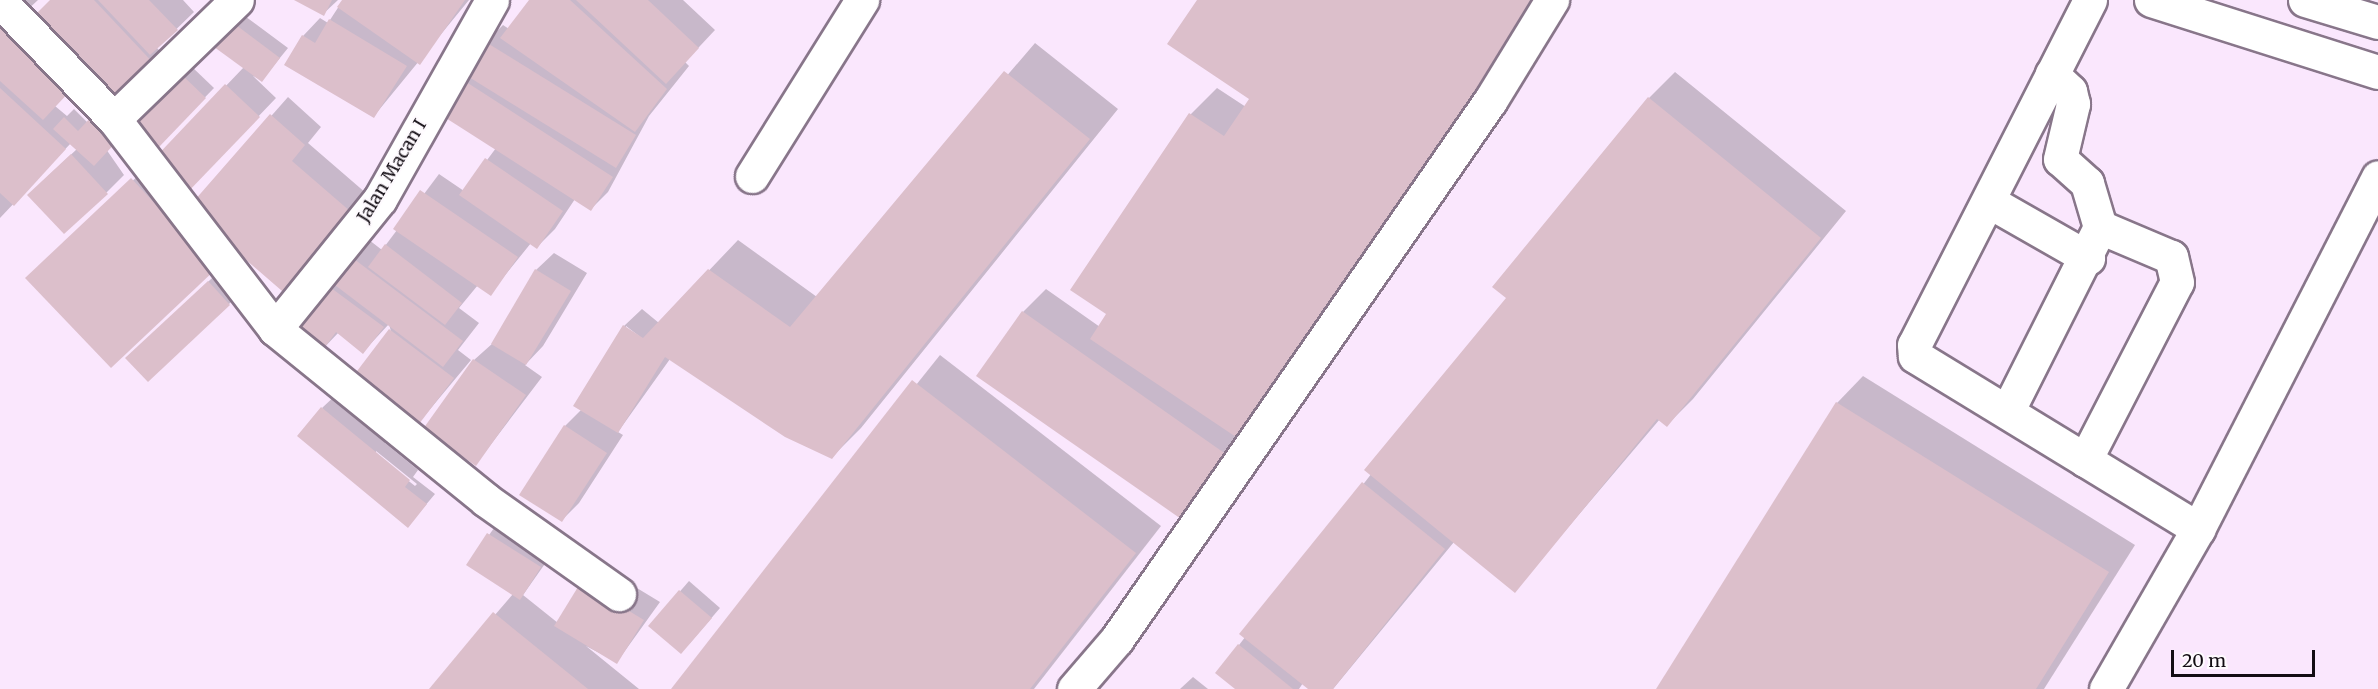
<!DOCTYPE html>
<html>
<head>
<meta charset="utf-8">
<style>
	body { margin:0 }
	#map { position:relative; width:2378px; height:689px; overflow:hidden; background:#fae7fd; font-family:Merriweather,serif }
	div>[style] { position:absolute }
	.shadow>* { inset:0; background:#0003 }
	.building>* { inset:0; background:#dcbfcb }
	.roads { filter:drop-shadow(2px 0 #88768a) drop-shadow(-2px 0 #88768a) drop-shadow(0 2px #88768a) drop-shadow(0 -2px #88768a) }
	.minor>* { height:33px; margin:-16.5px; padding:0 16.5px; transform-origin:16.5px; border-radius:16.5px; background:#fff }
	.highway>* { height:33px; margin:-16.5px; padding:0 16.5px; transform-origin:16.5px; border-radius:16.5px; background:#fff }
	span { translate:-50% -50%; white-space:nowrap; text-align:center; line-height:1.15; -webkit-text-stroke:4.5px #fefafe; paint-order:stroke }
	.street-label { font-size:18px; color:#120c13 }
	.scale { position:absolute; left:2171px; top:650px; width:144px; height:27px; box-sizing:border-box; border:3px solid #120c13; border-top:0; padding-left:8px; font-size:18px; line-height:21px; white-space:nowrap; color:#120c13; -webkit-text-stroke:4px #fefafe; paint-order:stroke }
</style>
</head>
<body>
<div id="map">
	<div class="shadow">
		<i style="clip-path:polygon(8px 0,38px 0,24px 13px,39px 26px,52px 0,183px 0,194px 12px,157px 48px,166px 57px,157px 67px,86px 73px,55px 106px,67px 116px,74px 109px,88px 123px,124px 175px,106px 193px,47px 177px,77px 149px,71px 143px,0 218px,0 16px)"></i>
		<i style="clip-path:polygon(297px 0,338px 0,323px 14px)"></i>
		<i style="clip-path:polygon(343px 0,469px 0,374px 116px,303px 36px,320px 18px,328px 23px)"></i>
		<i style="clip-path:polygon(531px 0,683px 0,715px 30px,685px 62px,689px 66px,649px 116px,608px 192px,591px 209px,575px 199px,555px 229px,537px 247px,531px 243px,490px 294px,478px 285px,459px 308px,479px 323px,458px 350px,471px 360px,416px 426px,389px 324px,363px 352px,339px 332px,319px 353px,324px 282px,364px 236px,382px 250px,439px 174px,464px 191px,496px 148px,440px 112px,486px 42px,503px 25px,509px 29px)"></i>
		<i style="clip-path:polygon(1199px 0,1545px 0,1207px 496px,1023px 312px,1046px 289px,1100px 327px,1108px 314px,1072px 290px,1191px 114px,1217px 88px,1246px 107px,1251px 99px)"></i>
		<i style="clip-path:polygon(238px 11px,288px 48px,262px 80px,253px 76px,276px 98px,185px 193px,191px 207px,288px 97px,321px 127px,308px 143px,374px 200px,306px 278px,235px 248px,45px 261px,151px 164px,244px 67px,212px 44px)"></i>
		<i style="clip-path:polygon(evenodd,1035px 43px,1118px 109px,861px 428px,832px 457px,670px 359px,618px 432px,623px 435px,579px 503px,561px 521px,565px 426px,582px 409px,624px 326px,642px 309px,659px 323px,738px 240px,817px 297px,1035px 43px,626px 326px,648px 343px,626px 330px,626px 326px)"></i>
		<i style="clip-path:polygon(190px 65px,214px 88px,159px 145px,181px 74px)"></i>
		<i style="clip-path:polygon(1675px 72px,1846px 211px,1693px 399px,1667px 425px,1660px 419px,1514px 591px,1454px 542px,1333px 689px,1310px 689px,1303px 683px,1299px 689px,1237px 689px,1239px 645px,1508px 297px,1649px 98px)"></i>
		<i style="clip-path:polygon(554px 253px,587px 273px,543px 346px,525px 365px,542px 377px,476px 464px,425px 429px,474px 360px,493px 343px,536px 270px)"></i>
		<i style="clip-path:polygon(226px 265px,246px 287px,229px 304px,145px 341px)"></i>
		<i style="clip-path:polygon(940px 355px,1161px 526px,1034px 689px,673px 689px)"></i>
		<i style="clip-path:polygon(1863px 376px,2135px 545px,2044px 689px,1658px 689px,1837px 403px)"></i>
		<i style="clip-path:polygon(evenodd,340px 391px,392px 434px,385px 443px,418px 470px,413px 477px,435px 494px,408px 526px,322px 408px,340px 391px,376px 451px,417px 484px,415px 486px,376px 455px,376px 451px)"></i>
		<i style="clip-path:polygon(497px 524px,549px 558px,523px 595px,558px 623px,599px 565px,660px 602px,617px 662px,586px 646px,639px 689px,431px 689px,513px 594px,468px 564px)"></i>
		<i style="clip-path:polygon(689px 581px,720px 608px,690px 643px,650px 626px)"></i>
		<i style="clip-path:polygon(1193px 677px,1208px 689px,1180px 689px)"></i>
	</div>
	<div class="building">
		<i style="clip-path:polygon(50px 0,94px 0,158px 68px,116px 107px,32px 18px)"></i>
		<i style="clip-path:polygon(98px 0,149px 0,178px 30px,150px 55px)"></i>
		<i style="clip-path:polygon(294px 0,332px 0,324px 16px)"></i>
		<i style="clip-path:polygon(342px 0,465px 0,420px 65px,337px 7px)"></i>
		<i style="clip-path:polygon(529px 0,570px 0,667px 89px,635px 132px,500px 38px)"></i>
		<i style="clip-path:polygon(576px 0,648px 0,699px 48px,666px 84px)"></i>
		<i style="clip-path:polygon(1197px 0,1538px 0,1239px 439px,1090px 339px,1106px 314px,1070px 290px,1189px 113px,1224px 136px,1249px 99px,1167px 44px)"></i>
		<i style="clip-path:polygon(228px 19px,280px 58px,262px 82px,210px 44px)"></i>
		<i style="clip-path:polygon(329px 19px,407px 66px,374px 118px,284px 65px,302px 35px,315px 43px)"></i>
		<i style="clip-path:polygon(0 24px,71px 90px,43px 120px,0 81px)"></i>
		<i style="clip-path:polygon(484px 41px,636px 135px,616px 168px,464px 74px)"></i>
		<i style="clip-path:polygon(1004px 71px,1090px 139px,832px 459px,785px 437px,665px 357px,618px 433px,573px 406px,623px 325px,643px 338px,708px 269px,790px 327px)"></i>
		<i style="clip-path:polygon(180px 73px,206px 98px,159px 147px,133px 123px)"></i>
		<i style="clip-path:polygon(460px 78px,613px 177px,591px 211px,438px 113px)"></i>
		<i style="clip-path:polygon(225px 84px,260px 117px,185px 195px,150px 163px)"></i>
		<i style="clip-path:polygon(0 88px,66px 149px,14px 206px,0 193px)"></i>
		<i style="clip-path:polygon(1648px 97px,1821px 238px,1667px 427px,1657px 419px,1515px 593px,1364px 470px,1506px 298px,1492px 287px)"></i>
		<i style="clip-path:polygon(270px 114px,305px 145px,292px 161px,358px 218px,289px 297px,187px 209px)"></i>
		<i style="clip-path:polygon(93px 115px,119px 139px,94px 166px,53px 129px,64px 117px,78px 131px)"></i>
		<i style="clip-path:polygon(71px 154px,108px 194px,64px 234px,27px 195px)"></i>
		<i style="clip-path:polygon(485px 158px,563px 211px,537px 249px,459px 195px)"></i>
		<i style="clip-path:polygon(131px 178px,216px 269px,111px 368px,25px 278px)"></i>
		<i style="clip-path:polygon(420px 190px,518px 257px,491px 296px,393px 229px)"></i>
		<i style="clip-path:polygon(385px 244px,462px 303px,445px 325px,368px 267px)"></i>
		<i style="clip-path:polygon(346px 253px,463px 341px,443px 367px,327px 279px)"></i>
		<i style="clip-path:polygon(535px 269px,571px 291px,526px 365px,491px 344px)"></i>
		<i style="clip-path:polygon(208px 281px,230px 305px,148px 382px,125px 358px)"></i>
		<i style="clip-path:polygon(323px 282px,384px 327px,363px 354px,336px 332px,319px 355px,287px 331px)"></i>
		<i style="clip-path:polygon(1022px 311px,1230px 457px,1184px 521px,976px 376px)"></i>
		<i style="clip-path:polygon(389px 329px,454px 378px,416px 428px,351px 379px)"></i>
		<i style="clip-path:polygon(473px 359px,526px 395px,476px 466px,423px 429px)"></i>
		<i style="clip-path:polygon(912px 380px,1136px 553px,1030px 689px,671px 689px)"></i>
		<i style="clip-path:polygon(1836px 402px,2109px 572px,2036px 689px,1656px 689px)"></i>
		<i style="clip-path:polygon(321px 407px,410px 480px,405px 487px,427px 504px,408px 528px,297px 436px)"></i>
		<i style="clip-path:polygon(564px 425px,607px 453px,562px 522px,519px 495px)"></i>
		<i style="clip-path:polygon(1362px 482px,1445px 549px,1333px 689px,1308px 689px,1239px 634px)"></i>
		<i style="clip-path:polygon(487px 533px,541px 567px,520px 600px,466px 565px)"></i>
		<i style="clip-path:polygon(581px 582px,644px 620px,617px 664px,554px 626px)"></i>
		<i style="clip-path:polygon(679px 590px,712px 618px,681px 654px,648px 626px)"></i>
		<i style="clip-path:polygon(493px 612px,588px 689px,429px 689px)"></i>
		<i style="clip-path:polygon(1238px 644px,1293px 689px,1235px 689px,1215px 673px)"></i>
	</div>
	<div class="roads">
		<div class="minor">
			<i style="left:2090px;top:0;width:387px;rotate:117deg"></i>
			<i style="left:1914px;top:345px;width:11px;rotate:85deg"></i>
			<i style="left:1915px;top:356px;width:332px;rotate:31.4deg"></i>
			<i style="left:2198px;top:529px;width:395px;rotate:-62.9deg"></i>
			<i style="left:0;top:1px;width:164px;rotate:46deg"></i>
			<i style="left:114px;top:119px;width:265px;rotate:52.5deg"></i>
			<i style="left:275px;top:329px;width:272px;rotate:39deg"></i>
			<i style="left:486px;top:500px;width:163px;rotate:35.3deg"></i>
			<i style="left:114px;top:119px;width:171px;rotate:-44.1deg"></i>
			<i style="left:752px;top:176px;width:208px;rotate:-58deg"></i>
			<i style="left:1990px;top:202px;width:113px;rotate:29.7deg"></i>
			<i style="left:275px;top:329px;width:167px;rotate:-51.1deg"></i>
			<i style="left:380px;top:199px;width:228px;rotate:-60.6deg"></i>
			<i style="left:2008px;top:410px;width:205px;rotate:-63.3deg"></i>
			<i style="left:2100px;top:227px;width:46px;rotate:-106.5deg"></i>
			<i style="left:2087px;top:183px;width:36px;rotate:-138deg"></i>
			<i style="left:2060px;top:159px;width:57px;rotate:-76.7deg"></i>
			<i style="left:2073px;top:104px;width:13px;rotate:-103deg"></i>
			<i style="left:2070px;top:91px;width:25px;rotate:-137deg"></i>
			<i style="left:2085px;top:460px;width:200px;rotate:-62.7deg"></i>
			<i style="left:2177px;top:282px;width:26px;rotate:-103deg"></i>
			<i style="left:2171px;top:257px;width:77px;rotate:-157.1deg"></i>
			<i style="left:1074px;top:689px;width:66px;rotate:-49.3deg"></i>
			<i style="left:1117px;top:639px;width:655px;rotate:-55.27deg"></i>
			<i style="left:1490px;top:101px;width:119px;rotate:-58.5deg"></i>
			<i style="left:2106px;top:689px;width:185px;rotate:-60.1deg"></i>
		</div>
		<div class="highway">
			<i style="left:2151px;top:0;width:238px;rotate:17.6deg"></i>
			<i style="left:2305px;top:0;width:76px;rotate:16.8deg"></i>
		</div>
	</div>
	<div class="street-label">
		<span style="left:392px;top:171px;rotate:-59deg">Jalan Macan I</span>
	</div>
	<div class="scale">20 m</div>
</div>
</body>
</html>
